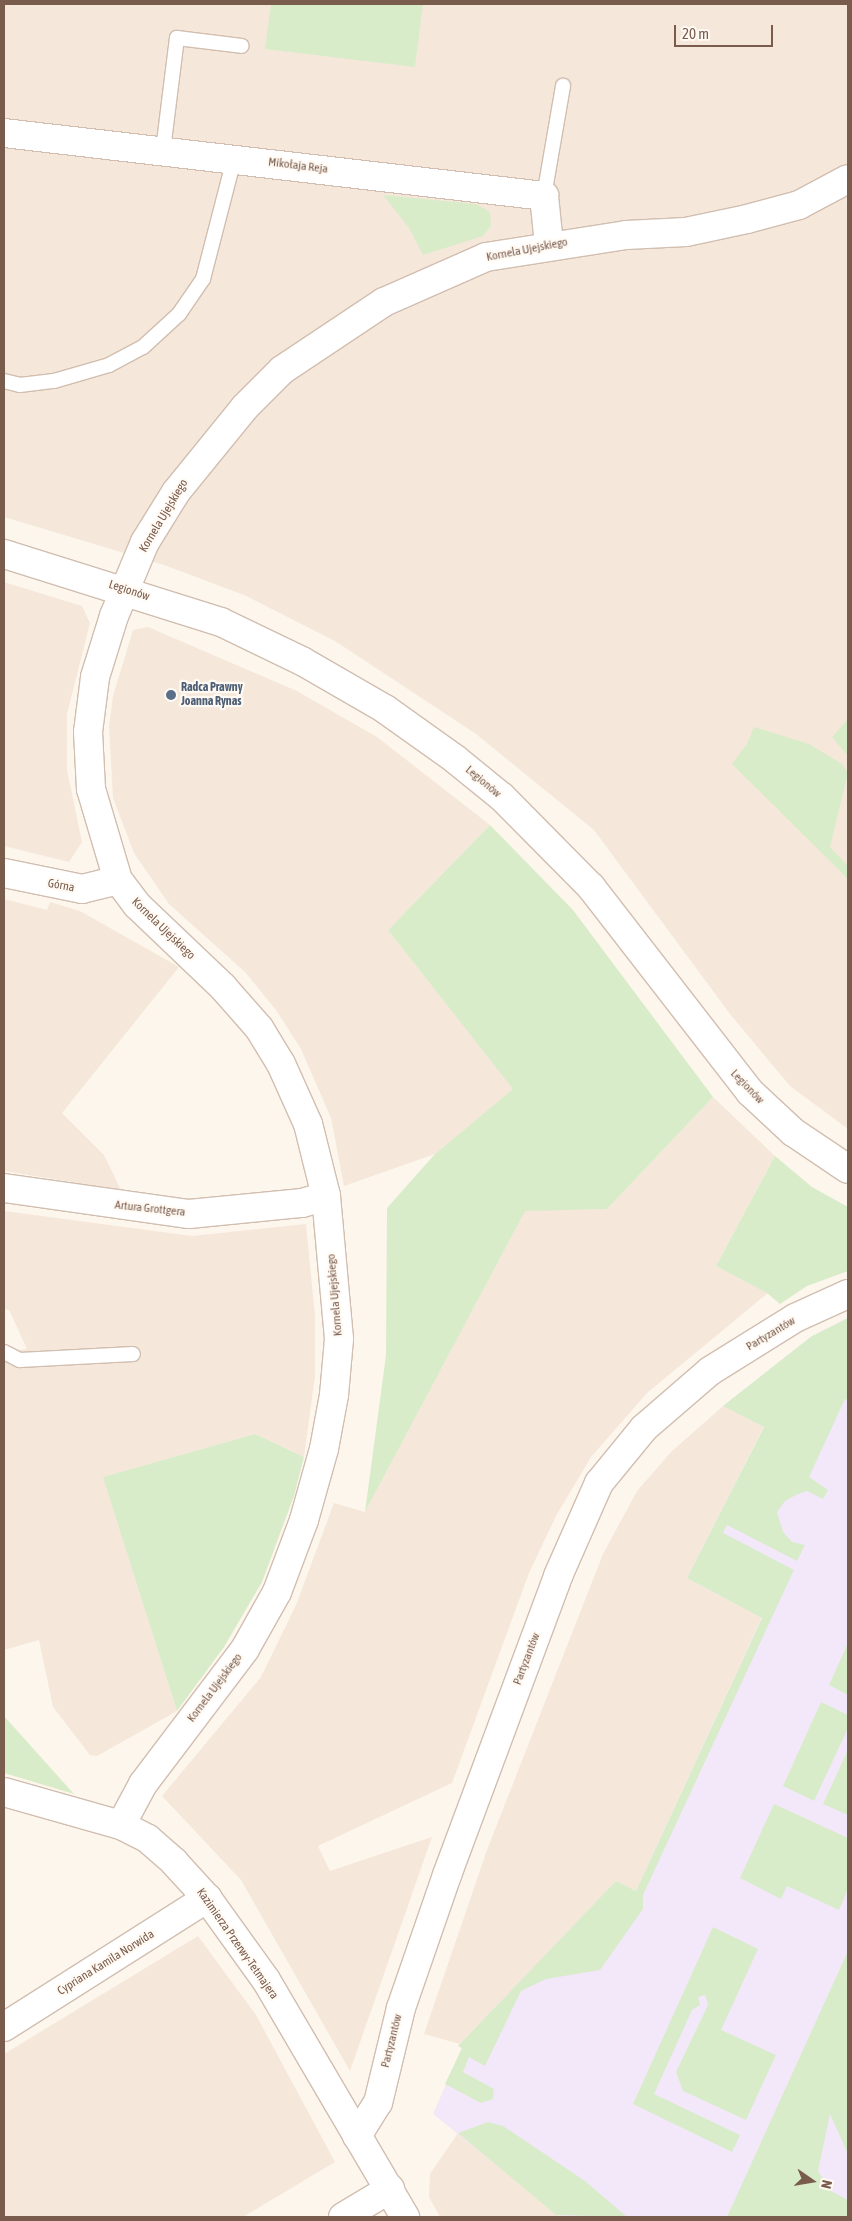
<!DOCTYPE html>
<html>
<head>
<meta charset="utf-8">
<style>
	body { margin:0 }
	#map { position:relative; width:852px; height:2221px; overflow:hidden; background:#fdf6ec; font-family:"Asap Condensed",sans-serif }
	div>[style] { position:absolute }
	.residential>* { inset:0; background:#f5e8da }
	.education>* { inset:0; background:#f3e8fa }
	.green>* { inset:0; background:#d8ecc9 }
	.roads { filter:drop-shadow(1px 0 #d1beb0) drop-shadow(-1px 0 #d1beb0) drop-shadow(0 1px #d1beb0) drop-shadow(0 -1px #d1beb0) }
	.service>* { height:14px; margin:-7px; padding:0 7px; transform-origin:7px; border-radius:7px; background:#fff }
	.minor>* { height:28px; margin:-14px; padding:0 14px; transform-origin:14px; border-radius:14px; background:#fff }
	.tertiary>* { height:28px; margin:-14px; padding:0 14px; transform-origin:14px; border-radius:14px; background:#fff }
	.dots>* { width:14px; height:14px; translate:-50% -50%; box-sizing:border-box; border:2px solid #fffaf3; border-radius:50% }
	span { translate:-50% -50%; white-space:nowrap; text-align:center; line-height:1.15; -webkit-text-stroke:4.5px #fffaf3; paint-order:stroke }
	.street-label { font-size:12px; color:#7a5c4d }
	.service-label { font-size:12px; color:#4e5e75; font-weight:700 }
	.left { translate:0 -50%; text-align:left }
	.frame { position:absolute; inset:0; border:5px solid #7a5c4d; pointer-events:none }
	.north { position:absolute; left:787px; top:2156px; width:50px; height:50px; -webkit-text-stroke:4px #fffaf3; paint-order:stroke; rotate:103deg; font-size:14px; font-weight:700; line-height:20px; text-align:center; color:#7a5c4d }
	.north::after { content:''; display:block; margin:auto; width:18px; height:22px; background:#7a5c4d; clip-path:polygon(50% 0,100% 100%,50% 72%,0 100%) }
	.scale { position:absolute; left:674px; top:25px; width:99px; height:22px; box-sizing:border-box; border:2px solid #7a5c4d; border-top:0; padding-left:6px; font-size:15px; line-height:18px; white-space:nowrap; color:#7a5c4d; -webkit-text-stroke:4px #fffaf3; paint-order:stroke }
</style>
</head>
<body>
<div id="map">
	<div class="residential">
		<i style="clip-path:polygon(4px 4px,848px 4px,848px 1129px,790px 1086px,730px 1014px,594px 830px,476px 734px,335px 641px,244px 595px,164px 565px,4px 517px)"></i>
		<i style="clip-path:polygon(4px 582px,82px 606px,90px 623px,67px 714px,67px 770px,82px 842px,69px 862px,4px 846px)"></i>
		<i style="clip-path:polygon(148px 627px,297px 691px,377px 737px,490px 825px,388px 930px,514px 1089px,435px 1154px,344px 1186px,331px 1118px,301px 1049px,276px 1010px,245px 972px,169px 904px,134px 853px,113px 798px,109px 727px,113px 696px,133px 630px)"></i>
		<i style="clip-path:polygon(4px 899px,47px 910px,50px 902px,80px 911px,179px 967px,62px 1113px,104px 1155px,121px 1190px,4px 1171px)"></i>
		<i style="clip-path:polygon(713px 1097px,775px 1156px,716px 1266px,768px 1293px,647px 1393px,591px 1457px,556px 1516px,529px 1573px,452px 1783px,318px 1846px,330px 1871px,432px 1837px,350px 2071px,241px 1880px,162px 1796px,261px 1677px,296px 1605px,334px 1503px,365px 1512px,525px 1210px,607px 1209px)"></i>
		<i style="clip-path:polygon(4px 1211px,192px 1236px,306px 1224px,315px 1316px,315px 1376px,304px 1457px,255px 1434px,104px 1477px,177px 1711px,97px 1756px,90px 1755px,53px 1707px,39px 1640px,4px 1650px,4px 1351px,27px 1349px,9px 1310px,4px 1309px)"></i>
		<i style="clip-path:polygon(723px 1406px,764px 1426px,687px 1578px,762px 1617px,636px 1891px,616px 1882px,460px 2044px,424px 2034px,487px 1850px,603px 1554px,637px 1491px,671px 1452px)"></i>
		<i style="clip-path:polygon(198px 1936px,256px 2015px,335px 2162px,243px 2217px,4px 2217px,4px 2054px)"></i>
		<i style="clip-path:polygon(458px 2133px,531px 2192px,561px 2217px,440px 2217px,429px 2197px,430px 2174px)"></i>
	</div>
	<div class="education">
		<i style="clip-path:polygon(848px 1318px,848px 2217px,561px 2217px,433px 2114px,462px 2048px,458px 2046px,616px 1881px,636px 1891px,762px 1618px,687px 1578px,764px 1427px,723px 1406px,812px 1336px)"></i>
	</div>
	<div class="green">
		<i style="clip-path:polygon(271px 4px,423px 4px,415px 67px,265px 49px)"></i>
		<i style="clip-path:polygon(383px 195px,476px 204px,490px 212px,491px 226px,483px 236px,423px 255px,409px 228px)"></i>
		<i style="clip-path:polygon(848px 719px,848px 756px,832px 737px)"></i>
		<i style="clip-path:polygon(754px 727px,809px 744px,842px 764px,848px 773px,830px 847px,848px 866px,848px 879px,732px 764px,747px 744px)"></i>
		<i style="clip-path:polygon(490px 825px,573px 910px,713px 1097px,607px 1209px,525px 1211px,365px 1512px,386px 1355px,387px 1208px,435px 1154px,513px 1089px,388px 930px)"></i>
		<i style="clip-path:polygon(775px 1156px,812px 1187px,848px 1207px,848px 1271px,807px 1286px,780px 1304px,767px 1293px,716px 1266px)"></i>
		<i style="clip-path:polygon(848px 1318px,848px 1400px,845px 1399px,809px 1477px,828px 1490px,823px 1499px,807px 1491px,796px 1495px,785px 1501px,777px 1512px,783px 1532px,792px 1542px,805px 1545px,797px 1561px,727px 1525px,723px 1533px,794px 1570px,643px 1895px,643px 1909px,600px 1970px,546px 1979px,521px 1991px,485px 2066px,469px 2057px,463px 2072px,494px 2089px,493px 2099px,481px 2103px,445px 2084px,462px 2048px,458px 2046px,616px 1881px,636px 1891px,762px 1618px,687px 1578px,764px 1427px,723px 1406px,812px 1336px)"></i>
		<i style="clip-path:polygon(255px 1434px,304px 1457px,294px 1496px,262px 1582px,224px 1647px,177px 1711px,103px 1477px)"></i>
		<i style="clip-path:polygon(848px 1643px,848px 1695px,829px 1685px)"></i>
		<i style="clip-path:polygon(821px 1702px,848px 1715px,848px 1728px,814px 1801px,783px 1786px)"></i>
		<i style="clip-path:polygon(4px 1716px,74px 1794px,4px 1773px)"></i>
		<i style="clip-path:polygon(848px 1750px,848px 1815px,823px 1804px)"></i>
		<i style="clip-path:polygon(774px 1804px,848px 1838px,848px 1889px,839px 1910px,787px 1886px,781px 1899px,740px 1878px)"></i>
		<i style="clip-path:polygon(713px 1927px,758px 1949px,721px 2030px,776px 2055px,746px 2120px,683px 2091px,676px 2072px,708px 2005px,705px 1995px,698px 1997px,700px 2005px,692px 2010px,654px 2094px,740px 2135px,732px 2152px,633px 2104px)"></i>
		<i style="clip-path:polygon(848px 1951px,848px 2154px,830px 2114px,818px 2171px,831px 2191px,848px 2200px,848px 2217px,727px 2217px)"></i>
		<i style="clip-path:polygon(488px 2122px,503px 2126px,585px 2181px,627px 2217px,556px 2215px,458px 2133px)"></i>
	</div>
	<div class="roads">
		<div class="service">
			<i style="left:163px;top:150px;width:113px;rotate:-82.9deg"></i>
			<i style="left:177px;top:38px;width:65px;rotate:7deg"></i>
			<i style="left:544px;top:196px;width:112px;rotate:-80.2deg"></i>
			<i style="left:4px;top:381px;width:16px;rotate:14deg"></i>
			<i style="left:20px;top:385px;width:34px;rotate:-7deg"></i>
			<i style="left:54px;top:381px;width:57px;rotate:-16.2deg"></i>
			<i style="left:109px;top:365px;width:38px;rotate:-28deg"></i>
			<i style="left:143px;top:347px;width:49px;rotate:-42.5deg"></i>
			<i style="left:179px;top:314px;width:42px;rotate:-55.6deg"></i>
			<i style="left:203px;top:279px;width:124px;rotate:-75.5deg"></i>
			<i style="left:4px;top:1352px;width:18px;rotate:27deg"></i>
			<i style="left:20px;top:1360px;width:113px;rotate:-3deg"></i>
		</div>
		<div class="minor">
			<i style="left:4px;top:133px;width:544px;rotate:6.65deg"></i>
			<i style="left:544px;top:196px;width:48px;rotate:84.1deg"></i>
			<i style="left:4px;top:873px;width:80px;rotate:11.6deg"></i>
			<i style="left:82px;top:889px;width:37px;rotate:-14deg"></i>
			<i style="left:4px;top:1188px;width:187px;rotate:8deg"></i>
			<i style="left:189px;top:1214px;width:114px;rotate:-5.6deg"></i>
			<i style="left:302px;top:1203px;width:25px;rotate:-16deg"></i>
			<i style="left:4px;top:1792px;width:122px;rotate:15.8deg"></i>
			<i style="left:121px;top:1825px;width:30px;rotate:27deg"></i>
			<i style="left:148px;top:1839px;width:35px;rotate:41deg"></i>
			<i style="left:174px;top:1862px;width:49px;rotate:47.5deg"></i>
			<i style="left:207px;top:1898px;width:101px;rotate:54.3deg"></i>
			<i style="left:266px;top:1980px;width:275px;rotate:59.6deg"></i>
			<i style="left:121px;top:1825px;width:47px;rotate:-61.8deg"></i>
			<i style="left:143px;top:1784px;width:169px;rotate:-52.9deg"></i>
			<i style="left:245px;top:1649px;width:65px;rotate:-60.7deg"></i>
			<i style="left:277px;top:1592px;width:77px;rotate:-69.4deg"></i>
			<i style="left:304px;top:1520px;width:74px;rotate:-74.3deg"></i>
			<i style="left:324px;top:1449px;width:55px;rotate:-79.5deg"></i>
			<i style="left:334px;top:1395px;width:56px;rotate:-84.9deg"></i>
			<i style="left:339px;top:1339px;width:144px;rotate:-95.2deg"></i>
			<i style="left:326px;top:1196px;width:74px;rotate:-104deg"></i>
			<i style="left:308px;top:1124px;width:66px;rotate:-114.2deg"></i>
			<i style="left:281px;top:1064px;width:42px;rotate:-121.4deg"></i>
			<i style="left:259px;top:1028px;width:55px;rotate:-131.3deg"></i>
			<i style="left:223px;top:987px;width:119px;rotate:-136.4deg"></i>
			<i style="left:137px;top:905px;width:31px;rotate:-127deg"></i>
			<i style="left:118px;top:880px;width:95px;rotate:-106.5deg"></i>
			<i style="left:91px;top:789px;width:57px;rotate:-93deg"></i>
			<i style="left:88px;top:732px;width:55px;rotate:-82.7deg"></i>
			<i style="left:95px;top:677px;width:64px;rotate:-72.7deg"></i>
			<i style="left:114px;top:616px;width:80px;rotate:-67.3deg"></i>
			<i style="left:145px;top:542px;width:59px;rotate:-58.2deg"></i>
			<i style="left:176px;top:492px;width:109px;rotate:-50.9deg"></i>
			<i style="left:245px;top:407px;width:52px;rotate:-45deg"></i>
			<i style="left:282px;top:370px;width:123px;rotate:-33.7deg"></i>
			<i style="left:384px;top:302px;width:111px;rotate:-23.8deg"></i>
			<i style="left:486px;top:257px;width:142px;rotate:-8.9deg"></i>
			<i style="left:626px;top:235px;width:60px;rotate:-2.9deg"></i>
			<i style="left:686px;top:232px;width:62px;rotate:-12deg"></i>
			<i style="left:747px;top:219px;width:54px;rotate:-15.1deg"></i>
			<i style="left:799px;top:205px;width:55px;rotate:-28deg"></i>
			<i style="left:4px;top:2027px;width:241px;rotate:-32.4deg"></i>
			<i style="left:357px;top:2136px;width:39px;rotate:-58deg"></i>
			<i style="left:378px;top:2103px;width:98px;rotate:-76.4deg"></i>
			<i style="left:401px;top:2008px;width:141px;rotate:-70.9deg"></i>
			<i style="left:447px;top:1875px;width:319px;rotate:-69.6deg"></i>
			<i style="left:558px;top:1576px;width:102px;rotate:-66.2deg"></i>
			<i style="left:599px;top:1483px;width:71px;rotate:-50.7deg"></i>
			<i style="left:644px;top:1428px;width:87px;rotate:-40.8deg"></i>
			<i style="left:710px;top:1371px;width:100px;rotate:-31.9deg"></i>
			<i style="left:795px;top:1318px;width:58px;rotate:-24.4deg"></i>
			<i style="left:343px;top:2217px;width:55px;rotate:-30.8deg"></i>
		</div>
		<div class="tertiary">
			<i style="left:4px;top:554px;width:227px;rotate:17.4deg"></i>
			<i style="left:221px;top:622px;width:90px;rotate:25.7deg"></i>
			<i style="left:302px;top:661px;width:96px;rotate:30deg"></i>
			<i style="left:385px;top:709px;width:86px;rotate:35.5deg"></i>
			<i style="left:455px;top:759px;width:60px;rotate:39deg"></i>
			<i style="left:502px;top:797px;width:127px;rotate:45.3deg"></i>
			<i style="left:591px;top:887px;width:259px;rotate:52.2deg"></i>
			<i style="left:750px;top:1092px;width:59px;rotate:42.9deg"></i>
			<i style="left:793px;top:1132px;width:66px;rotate:33.9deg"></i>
		</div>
	</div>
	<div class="dots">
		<i style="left:171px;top:695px;background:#5c6f8a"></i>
	</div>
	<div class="street-label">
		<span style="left:298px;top:166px;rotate:7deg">Mikołaja Reja</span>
		<span style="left:527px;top:250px;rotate:-11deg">Kornela Ujejskiego</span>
		<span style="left:164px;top:516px;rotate:-59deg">Kornela Ujejskiego</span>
		<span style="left:129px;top:591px;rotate:18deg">Legionów</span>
		<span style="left:483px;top:782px;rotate:40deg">Legionów</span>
		<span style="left:61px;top:886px;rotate:10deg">Górna</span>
		<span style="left:163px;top:929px;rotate:44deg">Kornela Ujejskiego</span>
		<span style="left:747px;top:1087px;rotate:46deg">Legionów</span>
		<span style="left:150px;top:1209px;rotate:6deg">Artura Grottgera</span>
		<span style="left:335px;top:1295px;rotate:-95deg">Kornela Ujejskiego</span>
		<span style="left:771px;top:1334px;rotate:-31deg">Partyzantów</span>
		<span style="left:527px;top:1659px;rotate:-69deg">Partyzantów</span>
		<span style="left:215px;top:1688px;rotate:-53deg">Kornela Ujejskiego</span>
		<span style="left:237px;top:1944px;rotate:55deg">Kazimierza Przerwy-Tetmajera</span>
		<span style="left:106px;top:1963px;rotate:-32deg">Cypriana Kamila Norwida</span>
		<span style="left:392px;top:2041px;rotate:-76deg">Partyzantów</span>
	</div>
	<div class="service-label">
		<span class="left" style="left:181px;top:695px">Radca Prawny<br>Joanna Rynas</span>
	</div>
	<div class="frame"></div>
	<div class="north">N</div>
	<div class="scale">20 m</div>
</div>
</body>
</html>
